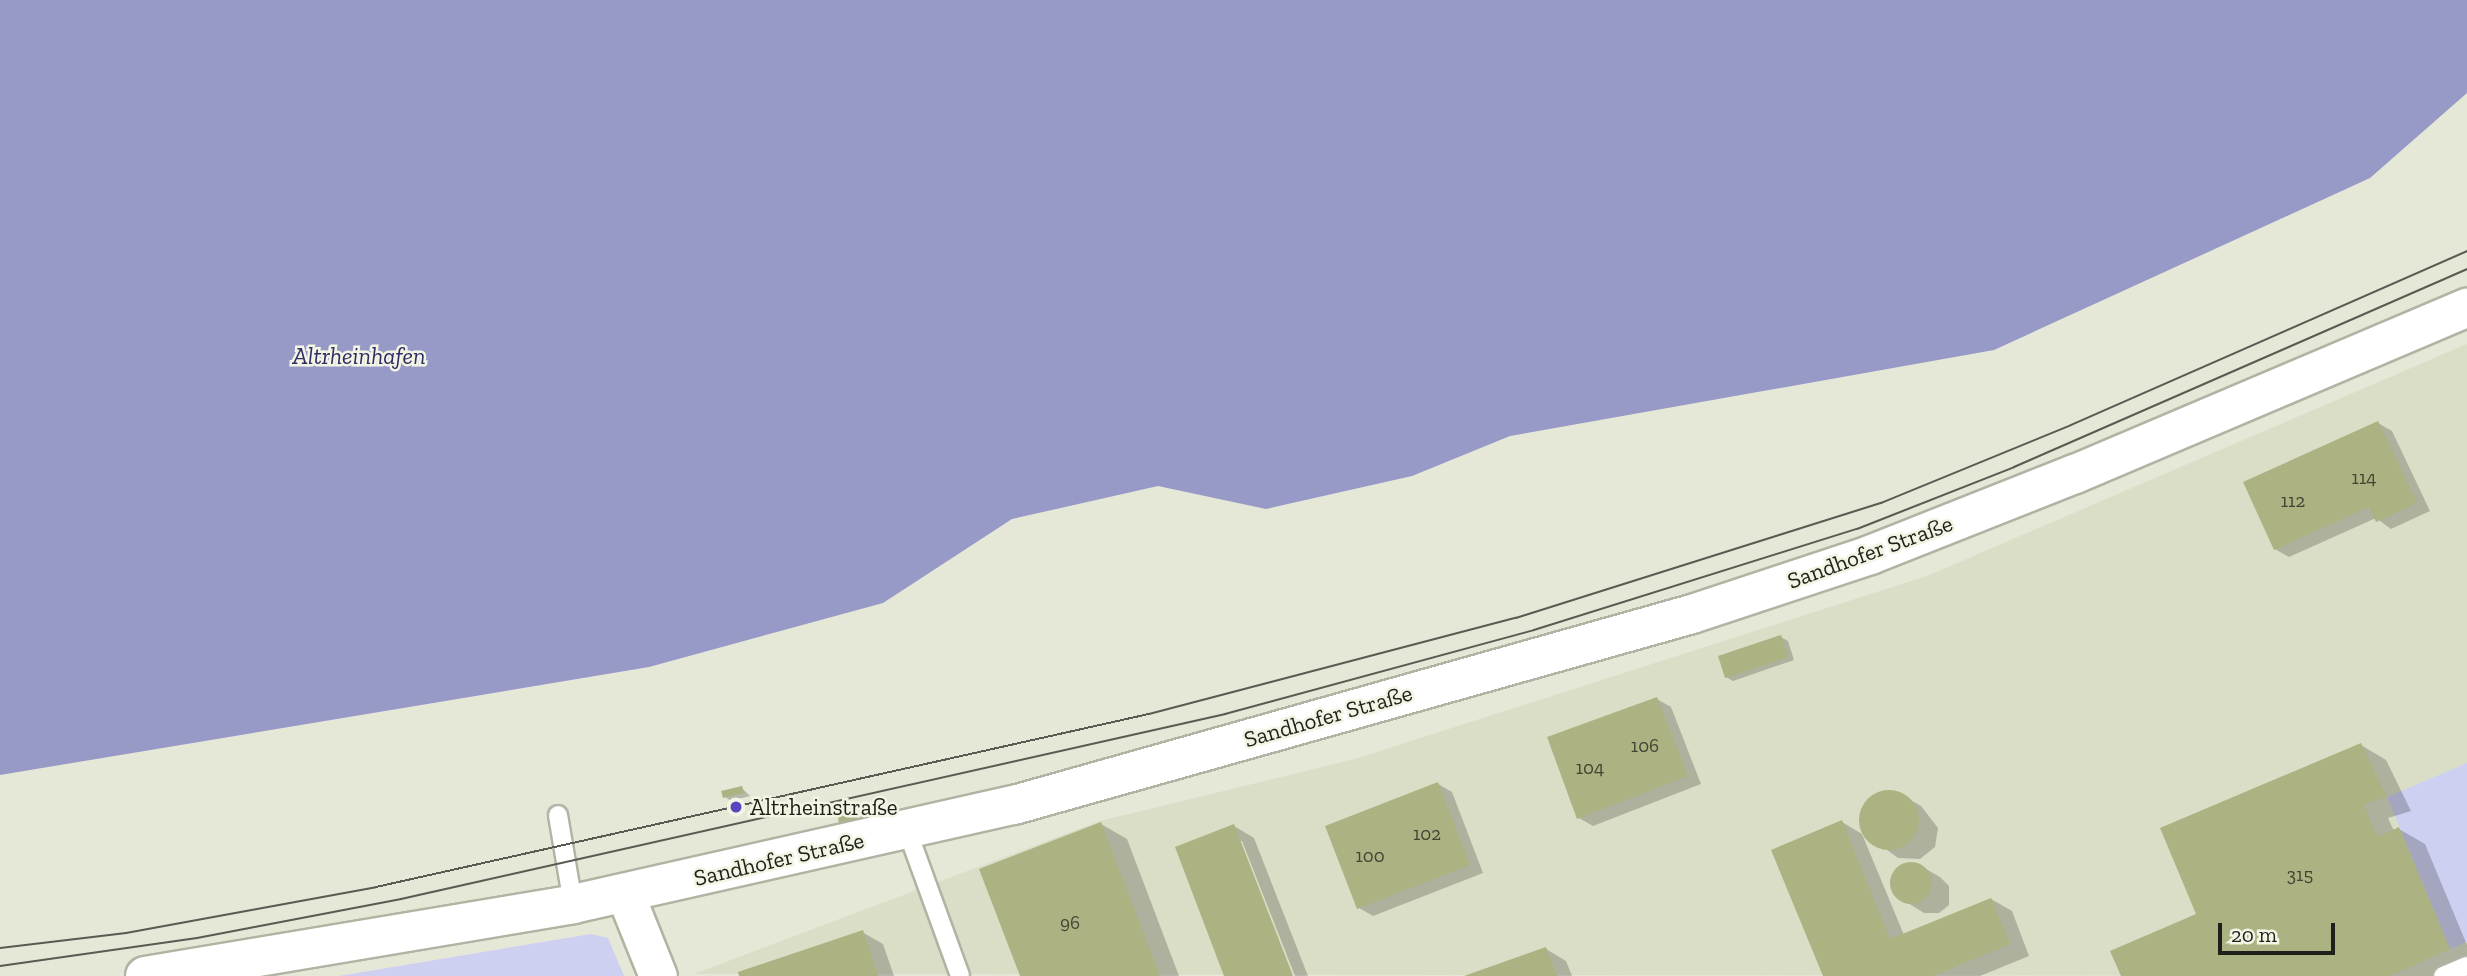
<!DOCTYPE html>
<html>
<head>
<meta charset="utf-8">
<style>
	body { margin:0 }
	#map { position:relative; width:2467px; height:976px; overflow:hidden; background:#e5e7d7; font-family:"Zilla Slab",serif }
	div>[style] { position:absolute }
	.built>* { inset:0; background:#dadec6 }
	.green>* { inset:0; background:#ced0f1 }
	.water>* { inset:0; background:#9799c7 }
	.shadow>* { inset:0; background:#0003 }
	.building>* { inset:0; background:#acb281 }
	.round { border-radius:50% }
	.roads { filter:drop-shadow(2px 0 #b1b3a3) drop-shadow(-2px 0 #b1b3a3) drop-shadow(0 2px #b1b3a3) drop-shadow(0 -2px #b1b3a3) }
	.service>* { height:18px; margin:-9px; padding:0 9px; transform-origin:9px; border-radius:9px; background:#fff }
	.minor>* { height:37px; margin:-18.5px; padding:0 18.5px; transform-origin:18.5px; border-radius:18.5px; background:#fff }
	.tertiary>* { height:38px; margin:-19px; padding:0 19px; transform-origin:19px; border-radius:19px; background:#fff }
	.tram>* { height:2px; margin:-1px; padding:0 1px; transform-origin:1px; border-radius:1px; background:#595a51 }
	.dots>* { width:19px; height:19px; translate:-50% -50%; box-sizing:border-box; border:4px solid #f2f5e4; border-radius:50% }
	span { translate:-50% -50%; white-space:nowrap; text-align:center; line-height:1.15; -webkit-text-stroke:5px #f2f5e4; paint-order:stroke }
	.number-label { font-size:19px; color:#424434 }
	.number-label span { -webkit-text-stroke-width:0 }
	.street-label { font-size:23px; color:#1f201a }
	.poi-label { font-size:23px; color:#1f201a }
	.left { translate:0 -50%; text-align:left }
	.water-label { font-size:24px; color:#302c65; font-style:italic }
	.scale { position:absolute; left:2218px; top:923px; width:117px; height:32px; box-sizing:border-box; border:4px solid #1f201a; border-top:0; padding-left:9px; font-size:21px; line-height:24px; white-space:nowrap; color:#1f201a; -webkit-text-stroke:5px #f2f5e4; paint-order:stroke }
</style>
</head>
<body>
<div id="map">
	<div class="built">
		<i style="clip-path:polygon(2467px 344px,2467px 976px,694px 974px,1100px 821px,1355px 759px,1927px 576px)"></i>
	</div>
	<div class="green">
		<i style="clip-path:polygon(2467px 763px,2467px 942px,2450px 949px,2387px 797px)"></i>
		<i style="clip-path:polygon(591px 934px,608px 938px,624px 976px,339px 976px)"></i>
	</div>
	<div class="water">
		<i style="clip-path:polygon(0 0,2467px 0,2467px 93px,2370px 178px,1994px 350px,1510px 436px,1412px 476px,1266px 509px,1158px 486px,1012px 519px,883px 603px,649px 667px,0 775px)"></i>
	</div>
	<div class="shadow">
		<i style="clip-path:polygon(2378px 423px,2392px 431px,2430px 511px,2391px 529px,2376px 518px,2289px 557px,2275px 549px)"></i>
		<i style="clip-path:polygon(1781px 637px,1788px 641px,1794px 660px,1733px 681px,1726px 677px)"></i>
		<i style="clip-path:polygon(1657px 699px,1671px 707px,1701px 784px,1593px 826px,1579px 818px)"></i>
		<i style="clip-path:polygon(2361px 745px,2386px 760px,2411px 811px,2388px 818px,2394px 831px,2399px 829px,2425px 844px,2467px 945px,2467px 967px,2447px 976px,2123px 976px,2198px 915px)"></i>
		<i style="clip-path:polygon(1438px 784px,1452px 792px,1483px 873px,1373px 916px,1359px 908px)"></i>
		<i style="clip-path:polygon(742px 788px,750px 796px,731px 801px,725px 797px)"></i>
		<i style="clip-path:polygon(1900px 794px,1921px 806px,1938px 828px,1935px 847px,1920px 859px,1898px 858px,1863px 832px,1861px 813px,1873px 797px)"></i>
		<i style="clip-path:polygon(858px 813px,866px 822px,847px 827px,840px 823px)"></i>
		<i style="clip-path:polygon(1842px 822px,1862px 834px,1904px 935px,1991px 899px,2012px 911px,2029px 956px,1980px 976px,1824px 976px)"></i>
		<i style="clip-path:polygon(1101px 824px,1127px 839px,1179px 976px,1022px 976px)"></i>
		<i style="clip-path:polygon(1234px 826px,1254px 838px,1308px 976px,1295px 976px,1242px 841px,1239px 841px,1291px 976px,1226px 976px)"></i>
		<i style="clip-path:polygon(1904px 865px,1919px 865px,1940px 877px,1949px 886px,1949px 905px,1939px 913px,1924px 913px,1903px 900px,1893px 891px,1894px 873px)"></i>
		<i style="clip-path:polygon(862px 932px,883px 944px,894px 976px,741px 976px)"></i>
		<i style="clip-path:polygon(1546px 949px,1566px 961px,1572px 976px,1468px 976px)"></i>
	</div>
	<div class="building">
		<i style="clip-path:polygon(2378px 421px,2417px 503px,2376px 522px,2369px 507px,2274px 550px,2243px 482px)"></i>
		<i style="clip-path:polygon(1781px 635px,1788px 657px,1725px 678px,1718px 656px)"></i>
		<i style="clip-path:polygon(1657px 697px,1688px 776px,1577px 819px,1547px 737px)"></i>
		<i style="clip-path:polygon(2361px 743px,2387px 797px,2364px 804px,2377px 837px,2399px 827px,2450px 949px,2390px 976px,2121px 976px,2110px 951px,2196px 914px,2160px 828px)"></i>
		<i style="clip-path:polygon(1438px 782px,1470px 865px,1357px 909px,1325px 826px)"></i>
		<i style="clip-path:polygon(742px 786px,744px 793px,723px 798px,721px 791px)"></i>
		<i class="round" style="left:1859px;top:790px;width:60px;height:60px"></i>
		<i style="clip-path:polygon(858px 811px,860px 819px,839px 824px,838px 817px)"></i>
		<i style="clip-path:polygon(1842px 820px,1890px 939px,1991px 898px,2010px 944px,1933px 976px,1823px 976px,1771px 850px)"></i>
		<i style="clip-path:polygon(1101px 822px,1160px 976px,1020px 976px,979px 869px)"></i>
		<i style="clip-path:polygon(1234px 824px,1293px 976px,1224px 976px,1175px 847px)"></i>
		<i class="round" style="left:1890px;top:862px;width:42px;height:42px"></i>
		<i style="clip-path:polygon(863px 930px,878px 976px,739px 976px,738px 972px)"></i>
		<i style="clip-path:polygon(1546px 947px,1557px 976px,1464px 976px)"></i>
	</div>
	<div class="roads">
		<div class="service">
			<i style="left:558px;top:815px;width:90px;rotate:80.4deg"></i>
			<i style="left:907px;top:830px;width:155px;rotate:70deg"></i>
			<i style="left:2443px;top:976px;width:26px;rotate:-23deg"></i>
		</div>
		<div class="minor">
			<i style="left:625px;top:894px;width:88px;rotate:68.1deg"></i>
		</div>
		<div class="tertiary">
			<i style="left:145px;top:976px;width:434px;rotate:-9.5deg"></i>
			<i style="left:573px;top:904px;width:452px;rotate:-12.7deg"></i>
			<i style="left:1014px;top:805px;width:704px;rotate:-15.73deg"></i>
			<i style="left:1692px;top:614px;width:188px;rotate:-18.3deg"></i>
			<i style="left:1870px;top:555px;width:220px;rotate:-21.6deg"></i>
			<i style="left:2075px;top:474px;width:426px;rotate:-23deg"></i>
		</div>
	</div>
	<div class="tram">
		<i style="left:0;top:948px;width:127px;rotate:-6.8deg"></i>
		<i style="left:126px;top:933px;width:254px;rotate:-10.4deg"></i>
		<i style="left:376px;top:887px;width:792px;rotate:-12.62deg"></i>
		<i style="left:1149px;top:714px;width:379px;rotate:-14.7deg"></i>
		<i style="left:1516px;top:618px;width:383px;rotate:-17.5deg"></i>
		<i style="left:1881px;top:503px;width:205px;rotate:-22.3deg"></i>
		<i style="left:2071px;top:425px;width:433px;rotate:-23.7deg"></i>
		<i style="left:0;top:966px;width:199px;rotate:-8.1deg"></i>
		<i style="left:197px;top:938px;width:208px;rotate:-10.8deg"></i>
		<i style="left:401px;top:899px;width:845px;rotate:-12.65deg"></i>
		<i style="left:1225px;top:714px;width:320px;rotate:-15.2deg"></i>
		<i style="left:1534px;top:630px;width:338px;rotate:-17.4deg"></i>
		<i style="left:1857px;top:529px;width:169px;rotate:-21.5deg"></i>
		<i style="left:2014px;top:467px;width:494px;rotate:-23.6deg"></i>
	</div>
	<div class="dots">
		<i style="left:736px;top:807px;background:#5748c0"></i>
	</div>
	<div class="number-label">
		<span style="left:2364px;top:478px">114</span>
		<span style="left:2293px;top:501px">112</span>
		<span style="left:1645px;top:746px">106</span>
		<span style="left:1590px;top:768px">104</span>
		<span style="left:1427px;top:834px">102</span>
		<span style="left:1370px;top:856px">100</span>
		<span style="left:2300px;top:875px">315</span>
		<span style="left:1070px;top:923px">96</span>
	</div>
	<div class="street-label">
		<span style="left:1870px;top:552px;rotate:-20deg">Sandhofer Straße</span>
		<span style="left:1328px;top:716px;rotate:-16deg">Sandhofer Straße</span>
		<span style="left:779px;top:859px;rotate:-13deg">Sandhofer Straße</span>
	</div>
	<div class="poi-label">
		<span class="left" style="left:750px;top:807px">Altrheinstraße</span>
	</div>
	<div class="water-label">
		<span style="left:359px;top:356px">Altrheinhafen</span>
	</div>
	<div class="scale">20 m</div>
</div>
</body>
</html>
